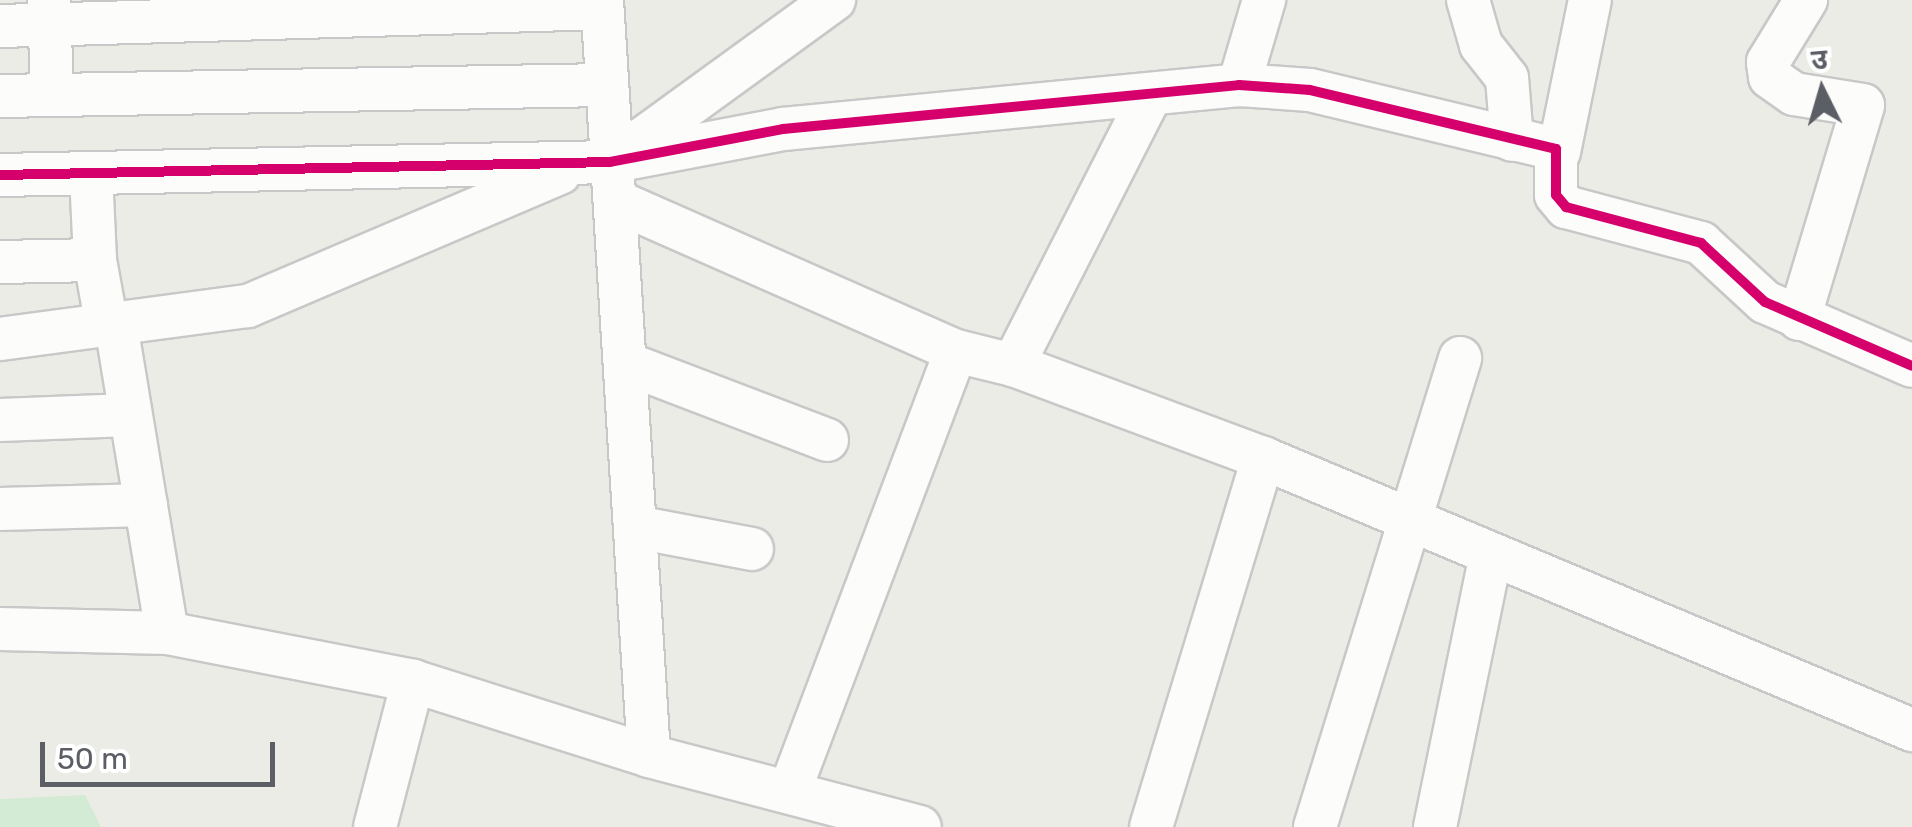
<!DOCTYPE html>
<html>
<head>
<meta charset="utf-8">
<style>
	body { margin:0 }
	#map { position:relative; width:1912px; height:827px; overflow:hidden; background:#ecece6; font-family:Rubik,"Noto Sans Devanagari",sans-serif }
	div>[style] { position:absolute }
	.green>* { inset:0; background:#d3ead4 }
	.roads { filter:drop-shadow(2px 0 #c8c8c8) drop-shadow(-2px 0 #c8c8c8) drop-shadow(0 2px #c8c8c8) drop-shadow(0 -2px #c8c8c8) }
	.minor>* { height:42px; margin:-21px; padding:0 21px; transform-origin:21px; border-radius:21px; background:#fcfcfb }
	.cycleway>* { height:10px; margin:-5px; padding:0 5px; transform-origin:5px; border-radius:5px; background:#d6006c }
	span { translate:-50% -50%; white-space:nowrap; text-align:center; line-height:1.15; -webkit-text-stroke:8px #fff; paint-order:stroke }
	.north { position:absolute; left:1772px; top:40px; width:100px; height:100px; -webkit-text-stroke:8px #fff; paint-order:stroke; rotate:355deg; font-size:28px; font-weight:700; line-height:40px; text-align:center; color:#5b5e65 }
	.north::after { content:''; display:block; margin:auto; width:35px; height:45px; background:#5b5e65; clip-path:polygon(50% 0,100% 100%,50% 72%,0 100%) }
	.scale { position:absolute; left:40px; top:742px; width:235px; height:45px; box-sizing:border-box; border:5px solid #5b5e65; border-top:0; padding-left:12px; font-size:30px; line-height:35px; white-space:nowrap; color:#5b5e65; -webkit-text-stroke:8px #fff; paint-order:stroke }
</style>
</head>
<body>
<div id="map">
	<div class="green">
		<i style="clip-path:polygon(85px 795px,101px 827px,0 827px,0 799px)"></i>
	</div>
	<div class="roads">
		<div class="minor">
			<i style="left:49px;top:0;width:95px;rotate:88.2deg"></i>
			<i style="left:602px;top:0;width:757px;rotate:86.44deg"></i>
			<i style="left:1468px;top:0;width:47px;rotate:73.9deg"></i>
			<i style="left:1481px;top:45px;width:42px;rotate:51.8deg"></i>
			<i style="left:1507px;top:78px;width:62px;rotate:85.4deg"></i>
			<i style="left:0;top:26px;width:602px;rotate:-1.71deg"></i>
			<i style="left:1239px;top:85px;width:89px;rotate:-73.6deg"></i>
			<i style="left:0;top:96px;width:606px;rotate:-1.04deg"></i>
			<i style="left:1559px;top:152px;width:155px;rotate:-78.5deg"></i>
			<i style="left:619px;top:156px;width:266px;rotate:-36deg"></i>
			<i style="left:91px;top:174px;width:86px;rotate:87.3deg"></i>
			<i style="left:95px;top:260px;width:67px;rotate:79.7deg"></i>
			<i style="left:0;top:175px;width:610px;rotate:-1.22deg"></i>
			<i style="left:610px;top:162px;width:176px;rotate:-10.8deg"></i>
			<i style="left:783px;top:129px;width:458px;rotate:-5.5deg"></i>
			<i style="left:1239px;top:85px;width:71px;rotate:4deg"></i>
			<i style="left:1310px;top:90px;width:253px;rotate:13.5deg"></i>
			<i style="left:1556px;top:149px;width:46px;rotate:90deg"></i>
			<i style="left:1556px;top:195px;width:16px;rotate:50deg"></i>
			<i style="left:1566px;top:207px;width:140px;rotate:14.9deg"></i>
			<i style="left:1701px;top:243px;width:87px;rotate:42.7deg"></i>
			<i style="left:1765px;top:302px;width:160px;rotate:23.5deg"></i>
			<i style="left:618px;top:202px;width:369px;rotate:23.8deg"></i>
			<i style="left:956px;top:351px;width:59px;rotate:13.8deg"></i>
			<i style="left:1013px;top:365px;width:267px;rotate:20.4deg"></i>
			<i style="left:1263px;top:458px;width:704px;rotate:22.74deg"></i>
			<i style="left:0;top:262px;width:95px;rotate:-1.2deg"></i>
			<i style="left:1799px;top:319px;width:223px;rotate:-73.3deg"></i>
			<i style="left:1863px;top:105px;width:70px;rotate:-170.9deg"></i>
			<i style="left:1794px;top:94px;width:29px;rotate:-145deg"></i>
			<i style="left:1770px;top:77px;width:15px;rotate:-98deg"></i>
			<i style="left:1768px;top:62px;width:73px;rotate:-58.5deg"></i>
			<i style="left:116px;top:325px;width:312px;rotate:80.6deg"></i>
			<i style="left:0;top:339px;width:250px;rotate:-7.6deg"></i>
			<i style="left:248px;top:306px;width:339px;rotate:-23.1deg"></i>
			<i style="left:628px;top:364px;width:213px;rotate:20.9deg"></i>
			<i style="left:1013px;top:365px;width:304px;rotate:-63deg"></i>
			<i style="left:0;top:420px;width:129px;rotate:-2.2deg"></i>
			<i style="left:0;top:509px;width:146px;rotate:-1.6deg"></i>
			<i style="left:636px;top:527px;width:118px;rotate:10.7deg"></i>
			<i style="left:0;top:629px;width:167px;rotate:1.4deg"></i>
			<i style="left:167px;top:633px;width:251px;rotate:11deg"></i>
			<i style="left:413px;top:681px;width:248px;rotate:17.6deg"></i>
			<i style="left:649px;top:756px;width:280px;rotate:14.7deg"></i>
			<i style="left:790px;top:790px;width:469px;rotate:-69.3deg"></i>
			<i style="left:375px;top:827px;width:151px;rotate:-75.4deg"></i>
			<i style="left:1151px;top:827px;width:386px;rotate:-73.1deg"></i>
			<i style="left:1315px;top:827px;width:491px;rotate:-72.8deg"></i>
			<i style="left:1435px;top:827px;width:278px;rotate:-78.4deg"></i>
		</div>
	</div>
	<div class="cycleway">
		<i style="left:0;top:175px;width:610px;rotate:-1.22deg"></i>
		<i style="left:610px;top:162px;width:176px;rotate:-10.8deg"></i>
		<i style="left:783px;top:129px;width:458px;rotate:-5.5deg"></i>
		<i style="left:1239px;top:85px;width:71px;rotate:4deg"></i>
		<i style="left:1310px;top:90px;width:253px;rotate:13.5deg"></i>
		<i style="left:1556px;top:149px;width:46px;rotate:90deg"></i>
		<i style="left:1556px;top:195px;width:16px;rotate:50deg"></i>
		<i style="left:1566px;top:207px;width:140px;rotate:14.9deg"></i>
		<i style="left:1701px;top:243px;width:87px;rotate:42.7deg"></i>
		<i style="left:1765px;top:302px;width:160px;rotate:23.5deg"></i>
	</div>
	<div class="north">उ</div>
	<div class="scale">50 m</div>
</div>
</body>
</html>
